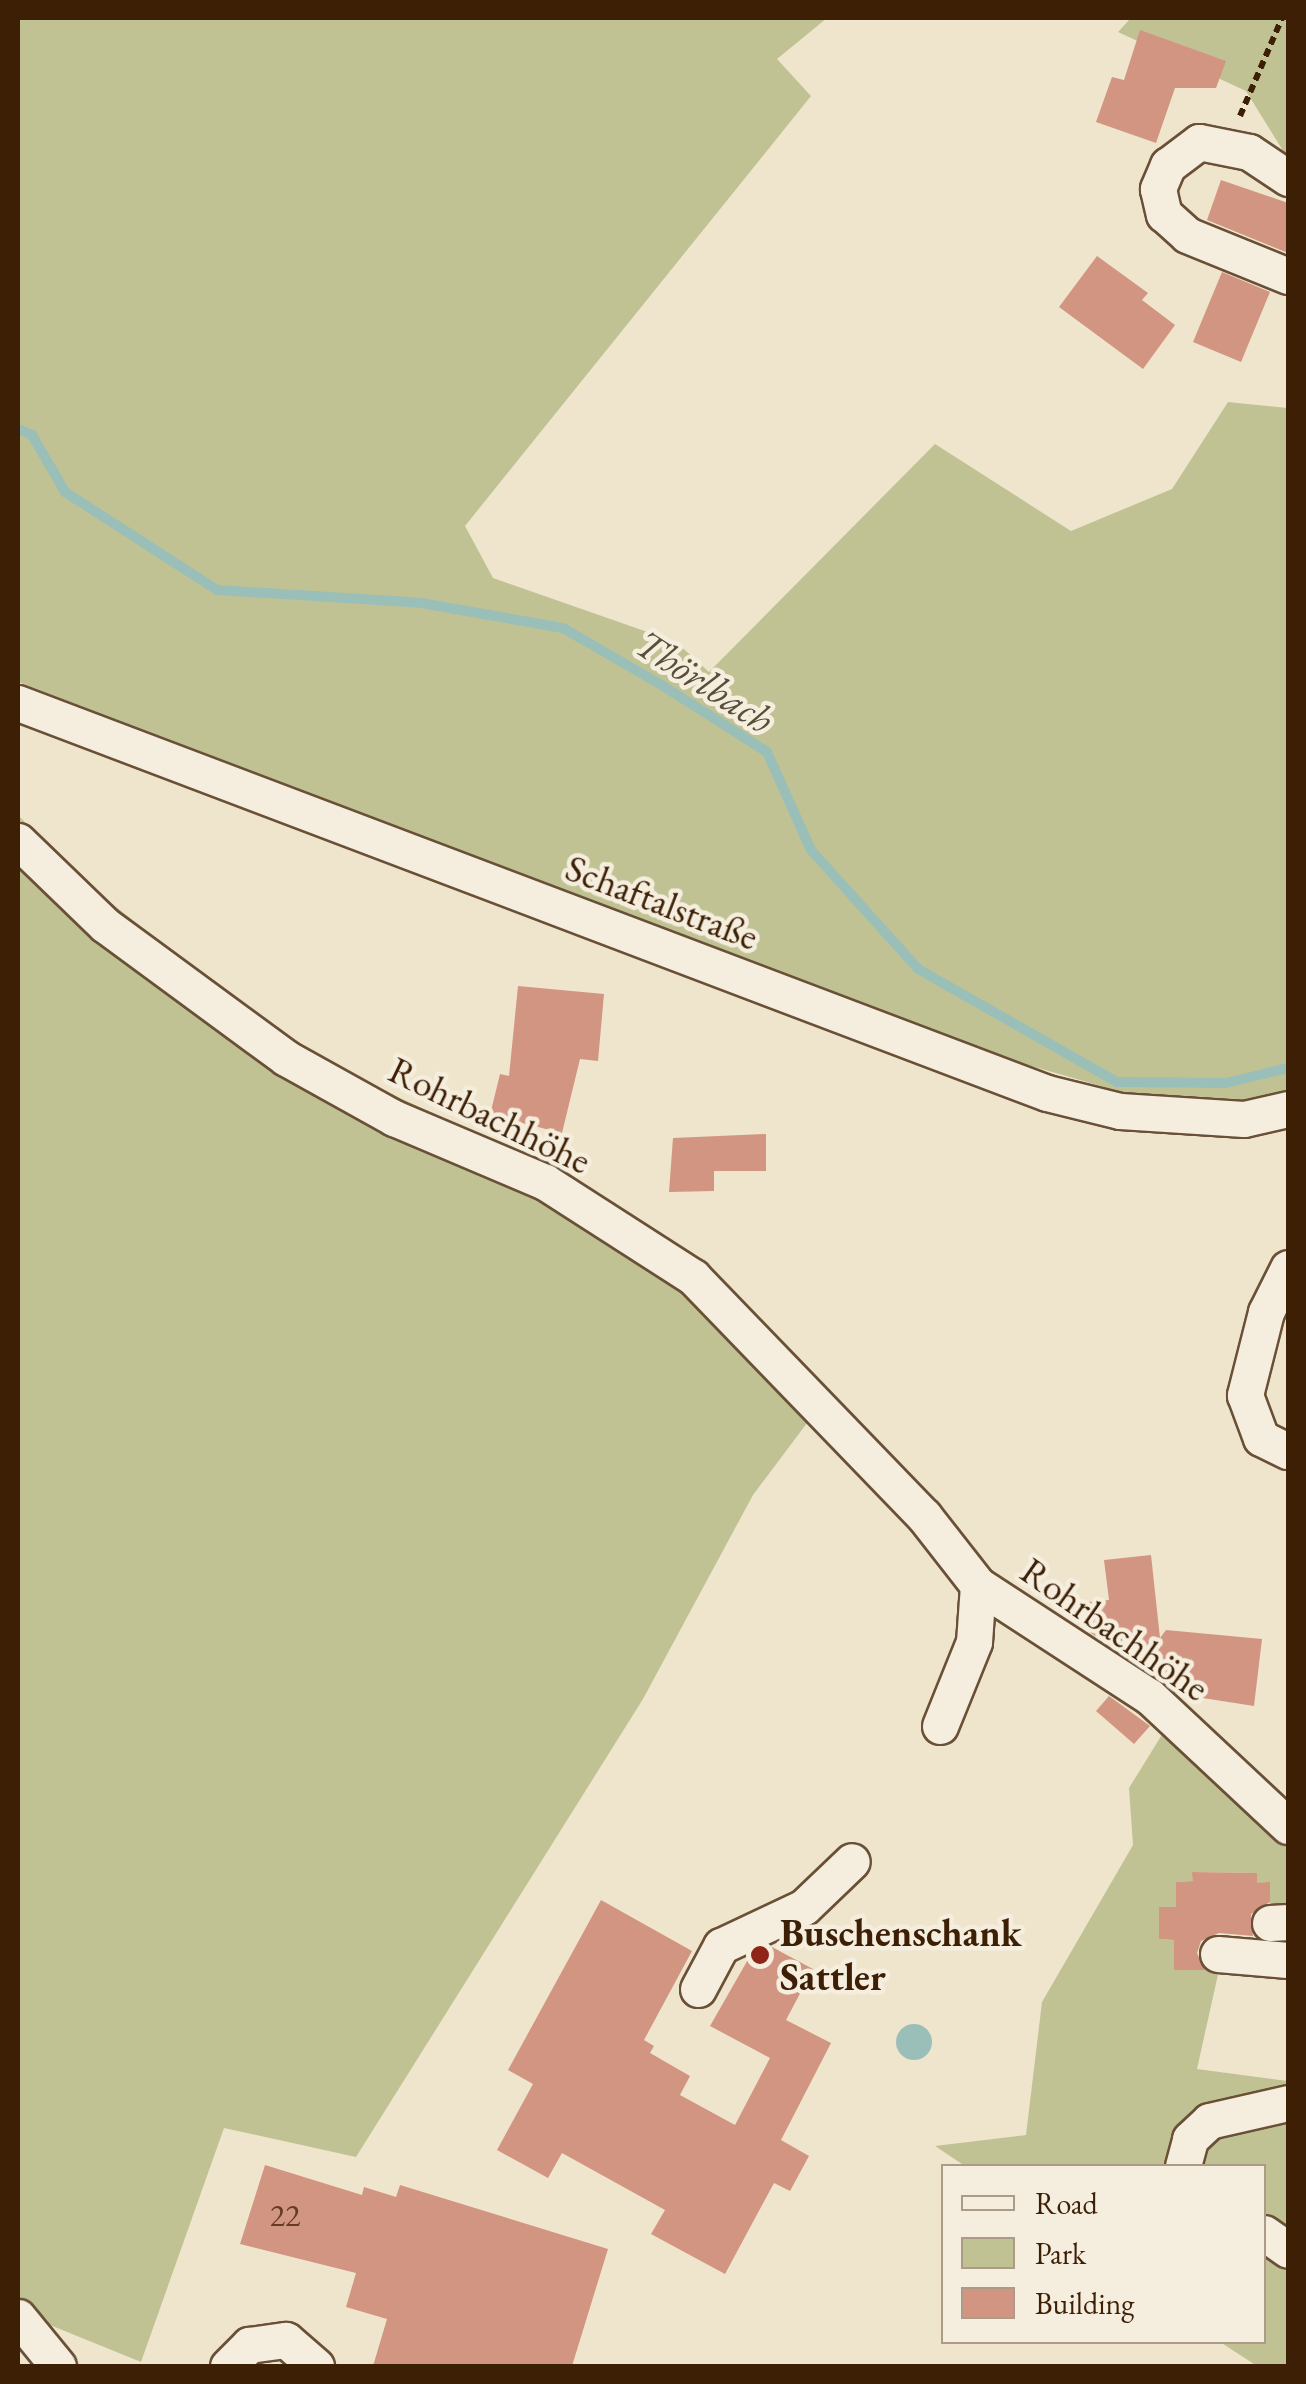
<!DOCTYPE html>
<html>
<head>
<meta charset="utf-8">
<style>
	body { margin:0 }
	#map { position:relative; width:1306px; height:2384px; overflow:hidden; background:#efe5cc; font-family:"EB Garamond",serif }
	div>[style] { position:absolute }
	.green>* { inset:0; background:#c0c293 }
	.water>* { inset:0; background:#9abfb9 }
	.round { border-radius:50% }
	.stream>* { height:10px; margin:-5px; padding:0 5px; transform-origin:5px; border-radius:5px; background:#9abfb9 }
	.building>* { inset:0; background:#d29581 }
	.path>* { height:6px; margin-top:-3px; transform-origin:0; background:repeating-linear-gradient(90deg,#3c1f05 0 8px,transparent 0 13px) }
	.roads { filter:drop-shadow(2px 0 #695037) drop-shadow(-2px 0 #695037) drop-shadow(0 2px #695037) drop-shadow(0 -2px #695037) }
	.minor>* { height:35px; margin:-17.5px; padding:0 17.5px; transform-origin:17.5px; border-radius:17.5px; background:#f5eede }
	.dots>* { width:28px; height:28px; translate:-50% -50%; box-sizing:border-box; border:5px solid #f5eede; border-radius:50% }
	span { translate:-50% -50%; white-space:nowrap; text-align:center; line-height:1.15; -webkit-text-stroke:9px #f5eede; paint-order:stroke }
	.number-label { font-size:32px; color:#623c24 }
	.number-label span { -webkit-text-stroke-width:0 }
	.street-label { font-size:38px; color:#3c1f05 }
	.poi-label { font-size:38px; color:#3c1f05; font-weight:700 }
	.left { translate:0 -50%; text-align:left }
	.water-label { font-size:40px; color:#584f3b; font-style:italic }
	.frame { position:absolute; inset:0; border:20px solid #3c1f05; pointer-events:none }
	.legend { position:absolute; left:941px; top:2164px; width:325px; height:180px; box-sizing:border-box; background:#f5eede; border:2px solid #ab9b87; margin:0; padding:12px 18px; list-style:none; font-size:30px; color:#3c1f05 }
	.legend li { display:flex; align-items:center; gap:20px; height:50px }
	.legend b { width:50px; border:2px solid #ab9b87 }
</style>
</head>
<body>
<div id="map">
	<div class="green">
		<i style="clip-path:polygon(18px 18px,827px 18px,777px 59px,811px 96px,465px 526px,493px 578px,676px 642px,709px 672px,935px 444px,1071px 531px,1172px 489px,1228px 402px,1288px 408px,1288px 1093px,1263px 1101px,1163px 1104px,1021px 1063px,18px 682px)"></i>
		<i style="clip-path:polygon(1131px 18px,1288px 18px,1288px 159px,1246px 91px,1118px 32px)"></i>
		<i style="clip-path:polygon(18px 815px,76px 875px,292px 1047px,555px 1171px,828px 1395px,753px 1495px,643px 1699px,356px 2157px,224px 2128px,141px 2362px,18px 2312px)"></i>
		<i style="clip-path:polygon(1163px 1733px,1211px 1769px,1273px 1839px,1288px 1834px,1288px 1944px,1270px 1940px,1270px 1883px,1257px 1883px,1256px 1873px,1193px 1872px,1193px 1881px,1176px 1882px,1176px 1907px,1159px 1908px,1159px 1939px,1174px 1940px,1174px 1970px,1219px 1970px,1197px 2069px,1288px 2081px,1288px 2366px,1257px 2366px,1220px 2342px,1264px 2342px,1264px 2166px,965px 2166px,935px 2146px,1026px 2135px,1042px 2002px,1133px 1845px,1129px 1788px)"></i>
	</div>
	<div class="water">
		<i class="round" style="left:896px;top:2024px;width:36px;height:36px"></i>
	</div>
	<div class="stream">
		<i style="left:18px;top:429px;width:15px;rotate:23deg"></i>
		<i style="left:32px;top:435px;width:66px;rotate:59.9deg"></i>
		<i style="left:65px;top:492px;width:181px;rotate:32.8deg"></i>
		<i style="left:217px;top:590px;width:204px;rotate:3.6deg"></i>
		<i style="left:421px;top:603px;width:144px;rotate:10deg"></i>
		<i style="left:563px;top:628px;width:112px;rotate:30deg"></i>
		<i style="left:660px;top:684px;width:127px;rotate:32.4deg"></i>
		<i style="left:767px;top:752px;width:107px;rotate:65.8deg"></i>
		<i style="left:811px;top:850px;width:160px;rotate:48deg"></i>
		<i style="left:918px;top:969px;width:229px;rotate:29.6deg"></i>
		<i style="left:1117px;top:1082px;width:109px;rotate:0.5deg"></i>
		<i style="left:1226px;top:1083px;width:64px;rotate:-13.6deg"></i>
	</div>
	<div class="building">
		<i style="clip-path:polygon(1140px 30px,1226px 61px,1216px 88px,1175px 88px,1156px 143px,1096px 122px,1112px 77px,1124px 80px)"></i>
		<i style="clip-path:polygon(1221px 180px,1288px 203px,1288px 253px,1207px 220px)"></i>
		<i style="clip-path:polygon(1097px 256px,1148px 293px,1142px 300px,1175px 325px,1143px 369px,1059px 307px)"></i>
		<i style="clip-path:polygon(1222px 272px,1270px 292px,1241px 362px,1193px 342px)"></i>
		<i style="clip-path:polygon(518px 986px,604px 994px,598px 1061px,580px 1059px,562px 1133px,490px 1115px,500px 1074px,509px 1076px)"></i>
		<i style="clip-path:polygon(766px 1134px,766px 1171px,714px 1171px,714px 1191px,669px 1192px,673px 1138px)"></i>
		<i style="clip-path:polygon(1151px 1555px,1160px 1638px,1166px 1630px,1262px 1639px,1254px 1706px,1177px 1694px,1137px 1663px,1150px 1649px,1121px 1652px,1089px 1632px,1086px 1602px,1109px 1600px,1104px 1560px)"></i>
		<i style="clip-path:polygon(1109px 1696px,1150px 1726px,1134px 1744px,1096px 1711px)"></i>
		<i style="clip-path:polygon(1192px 1872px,1257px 1873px,1257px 1883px,1270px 1882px,1270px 1902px,1251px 1914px,1253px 1936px,1219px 1933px,1201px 1941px,1197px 1953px,1205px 1970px,1174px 1970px,1174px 1940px,1159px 1939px,1159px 1907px,1176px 1907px,1176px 1882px,1193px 1881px)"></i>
		<i style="clip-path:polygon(601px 1900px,692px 1951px,644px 2040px,654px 2046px,650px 2053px,690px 2076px,680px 2095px,735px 2125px,770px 2058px,710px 2026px,750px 1956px,770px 1946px,813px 1969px,786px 2020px,831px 2043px,781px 2140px,809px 2156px,790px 2191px,774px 2183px,725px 2274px,651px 2234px,665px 2210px,562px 2153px,548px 2178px,497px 2150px,533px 2084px,508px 2070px)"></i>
		<i style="clip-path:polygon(265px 2165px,362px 2195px,364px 2187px,396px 2197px,400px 2185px,608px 2249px,572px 2366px,373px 2366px,387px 2319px,346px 2307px,356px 2273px,240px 2244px)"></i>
	</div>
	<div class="path">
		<i style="left:1240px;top:116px;width:107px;rotate:-66.8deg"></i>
	</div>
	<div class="roads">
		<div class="minor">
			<i style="left:1288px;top:178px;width:47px;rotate:-146.3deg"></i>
			<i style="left:1249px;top:152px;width:51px;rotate:-168.7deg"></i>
			<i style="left:1199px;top:142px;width:39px;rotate:143deg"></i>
			<i style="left:1168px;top:165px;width:26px;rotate:113deg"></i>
			<i style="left:1158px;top:189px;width:26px;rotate:77deg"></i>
			<i style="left:1164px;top:214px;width:31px;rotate:42deg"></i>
			<i style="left:1187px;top:235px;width:109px;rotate:22.1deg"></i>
			<i style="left:18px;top:703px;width:1100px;rotate:20.76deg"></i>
			<i style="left:1047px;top:1093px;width:75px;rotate:13.9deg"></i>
			<i style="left:1120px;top:1111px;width:124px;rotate:3.7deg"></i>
			<i style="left:1244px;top:1119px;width:45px;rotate:-12.8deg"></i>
			<i style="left:18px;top:841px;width:121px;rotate:44deg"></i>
			<i style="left:105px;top:925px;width:225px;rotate:36.3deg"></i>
			<i style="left:286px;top:1058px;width:124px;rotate:29.1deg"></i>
			<i style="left:394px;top:1118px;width:164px;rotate:23deg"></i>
			<i style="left:545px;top:1182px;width:176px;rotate:32.7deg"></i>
			<i style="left:693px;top:1277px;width:332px;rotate:46deg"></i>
			<i style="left:924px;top:1516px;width:88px;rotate:52deg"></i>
			<i style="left:978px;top:1585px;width:205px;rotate:33.1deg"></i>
			<i style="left:1150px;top:1697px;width:189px;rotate:43.1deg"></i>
			<i style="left:1288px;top:1268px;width:49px;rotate:116.6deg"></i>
			<i style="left:1266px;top:1312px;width:86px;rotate:104.2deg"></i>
			<i style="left:1245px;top:1395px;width:46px;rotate:69.6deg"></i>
			<i style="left:1261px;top:1438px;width:30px;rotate:26deg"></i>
			<i style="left:940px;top:1726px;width:91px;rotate:-68deg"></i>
			<i style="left:974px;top:1642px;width:57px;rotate:-86deg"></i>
			<i style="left:1270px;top:1923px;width:18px;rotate:-3deg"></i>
			<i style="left:1218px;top:1954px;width:70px;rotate:4.9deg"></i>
			<i style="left:698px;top:1989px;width:49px;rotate:-61.9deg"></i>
			<i style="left:721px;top:1946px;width:92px;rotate:-25.2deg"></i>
			<i style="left:804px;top:1907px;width:66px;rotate:-43.8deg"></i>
			<i style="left:1183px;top:2166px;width:28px;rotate:-75deg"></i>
			<i style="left:1190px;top:2139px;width:26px;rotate:-43deg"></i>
			<i style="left:1209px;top:2121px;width:81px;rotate:-12.8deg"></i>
			<i style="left:1264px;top:2233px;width:29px;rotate:35deg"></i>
			<i style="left:18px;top:2317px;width:63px;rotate:50.8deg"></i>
			<i style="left:228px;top:2366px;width:30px;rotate:-45deg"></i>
			<i style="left:249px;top:2345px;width:37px;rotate:-8deg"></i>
			<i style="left:286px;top:2340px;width:40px;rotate:41deg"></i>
		</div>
	</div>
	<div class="dots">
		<i style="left:760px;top:1955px;background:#8f2418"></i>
	</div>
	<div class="number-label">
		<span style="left:285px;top:2215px">22</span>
	</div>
	<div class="street-label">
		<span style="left:662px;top:902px;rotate:21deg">Schaftalstraße</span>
		<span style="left:490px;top:1115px;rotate:26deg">Rohrbachhöhe</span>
		<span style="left:1115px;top:1629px;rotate:35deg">Rohrbachhöhe</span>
	</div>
	<div class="poi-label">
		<span class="left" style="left:780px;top:1955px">Buschenschank<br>Sattler</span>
	</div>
	<div class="water-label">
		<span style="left:705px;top:681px;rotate:33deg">Thörlbach</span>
	</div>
	<div class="frame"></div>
	<ul class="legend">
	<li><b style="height:12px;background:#f5eede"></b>Road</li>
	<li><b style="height:28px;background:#c0c293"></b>Park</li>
	<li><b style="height:28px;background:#d29581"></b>Building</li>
	</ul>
</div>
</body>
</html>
